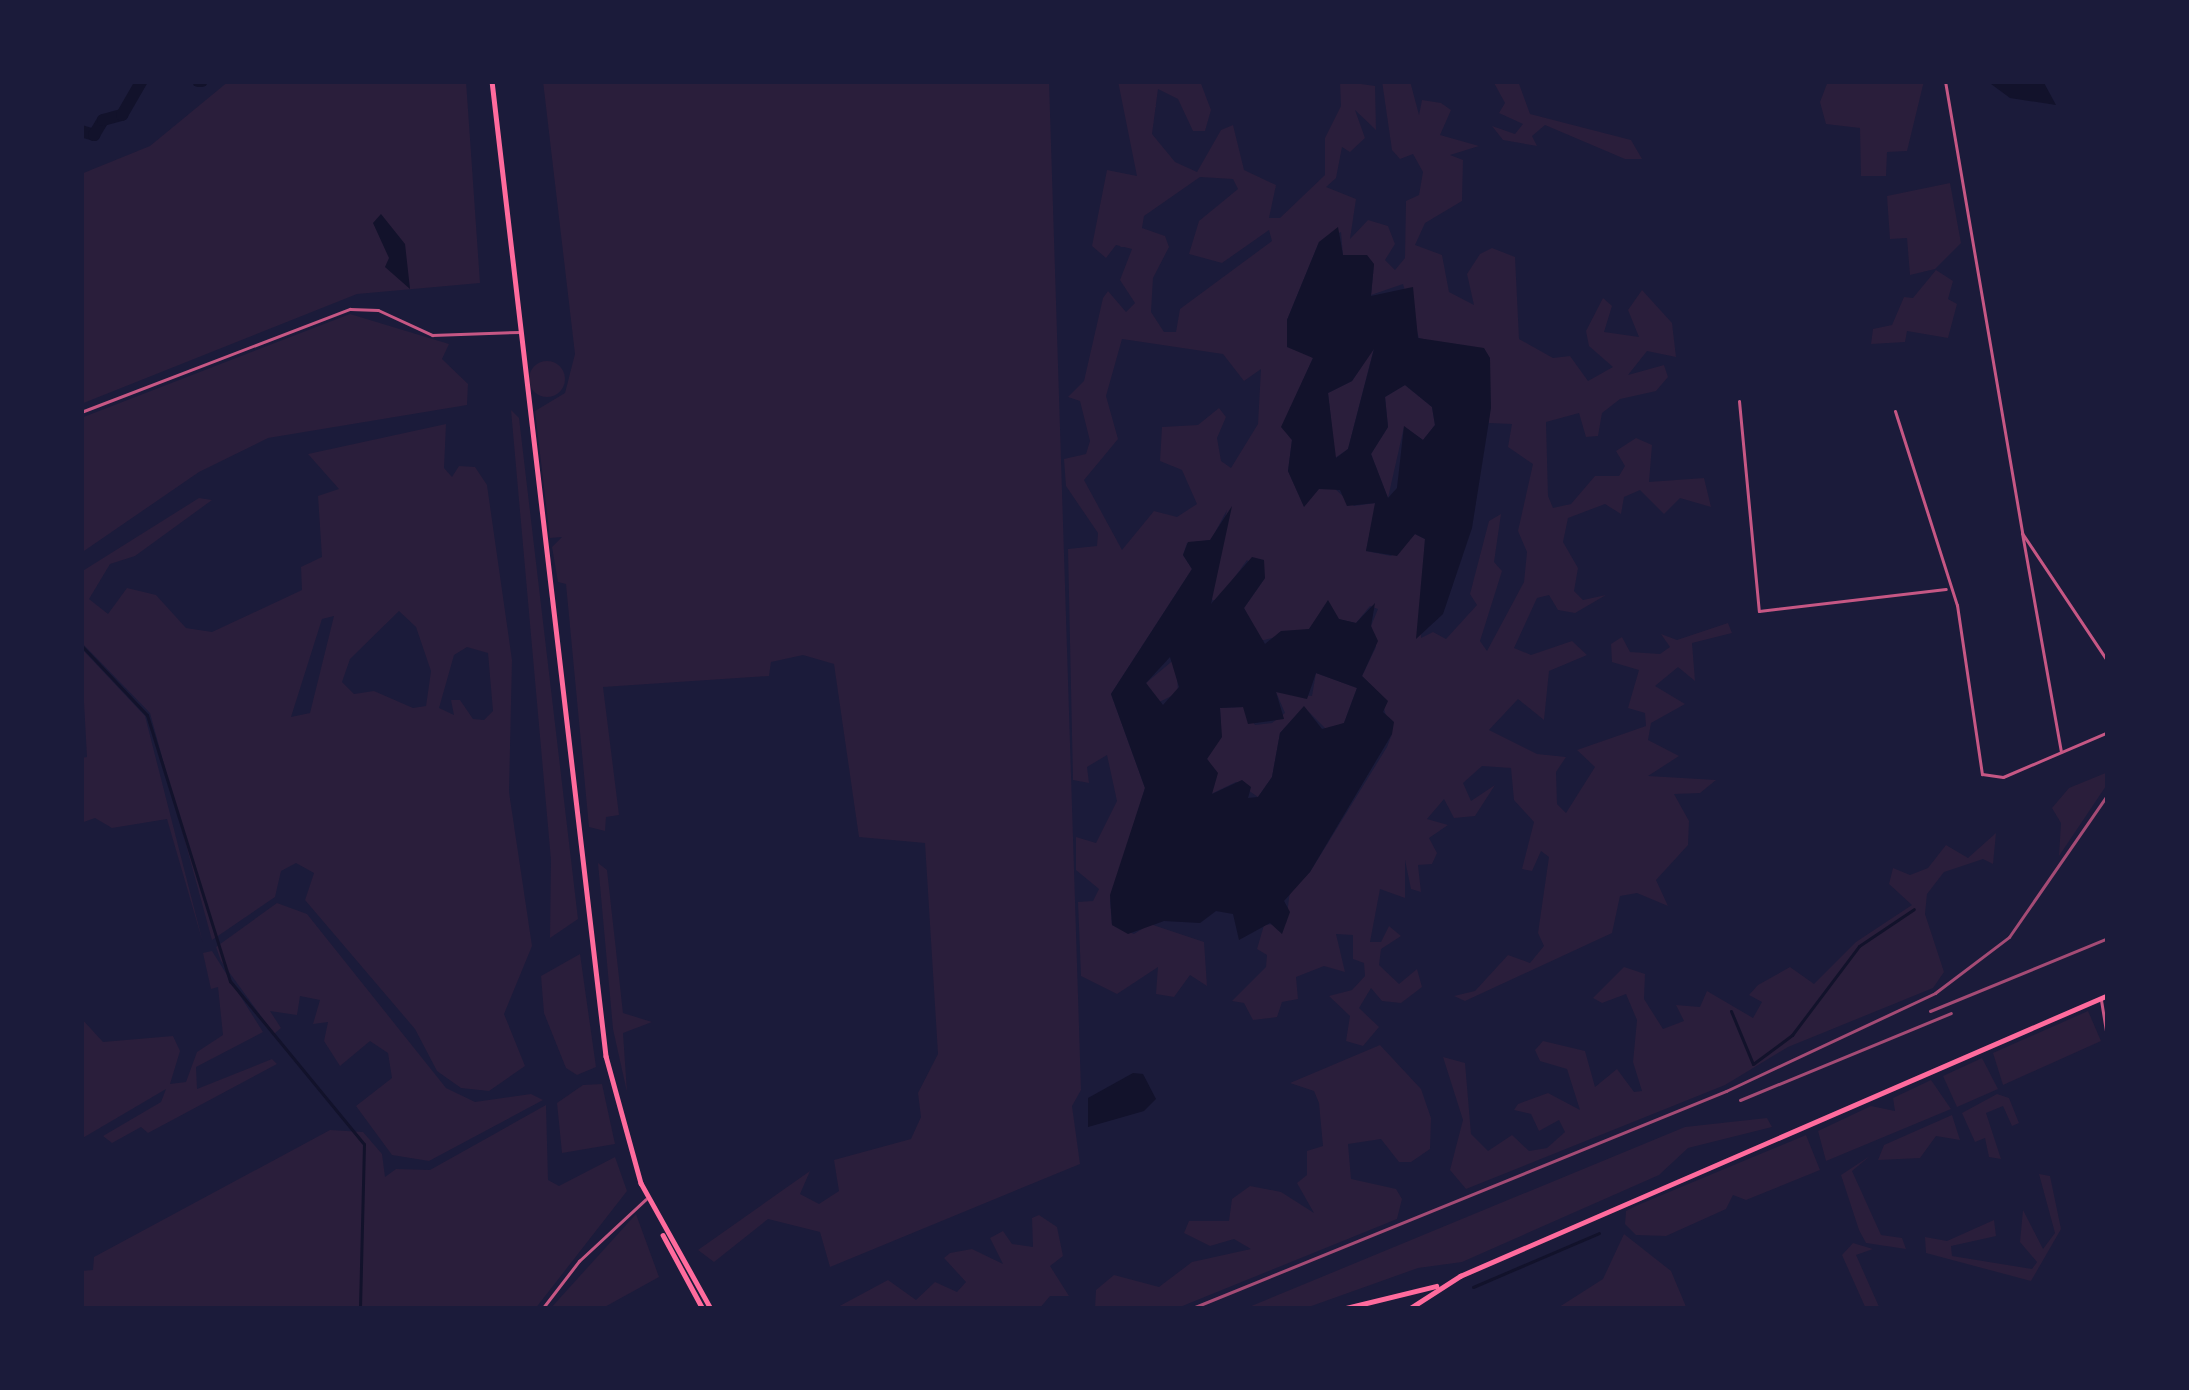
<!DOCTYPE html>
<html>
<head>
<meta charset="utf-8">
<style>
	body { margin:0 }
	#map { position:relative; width:2189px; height:1390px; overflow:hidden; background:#1b1b3a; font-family:"Open Sans",sans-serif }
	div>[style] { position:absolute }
	.green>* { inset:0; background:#2a1e3b }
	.round { border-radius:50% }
	.water>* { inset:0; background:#12122b }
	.stream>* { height:3px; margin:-1.5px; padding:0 1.5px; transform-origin:1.5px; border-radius:1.5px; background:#12122b }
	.river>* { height:12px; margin:-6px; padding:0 6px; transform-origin:6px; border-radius:6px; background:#12122b }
	.minor>* { height:3px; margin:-1.5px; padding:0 1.5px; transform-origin:1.5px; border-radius:1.5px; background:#c65784 }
	.tertiary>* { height:3px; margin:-1.5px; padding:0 1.5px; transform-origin:1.5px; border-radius:1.5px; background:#c65784 }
	.primary>* { height:4.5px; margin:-2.25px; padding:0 2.25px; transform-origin:2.25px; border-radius:2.25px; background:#ff6b9d }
	.rail>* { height:3px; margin:-1.5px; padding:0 1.5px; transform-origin:1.5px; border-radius:1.5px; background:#a44b75 }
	span { translate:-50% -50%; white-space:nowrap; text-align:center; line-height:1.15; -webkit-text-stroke:10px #1b1b3a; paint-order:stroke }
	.frame { position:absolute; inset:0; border:84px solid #1b1b3a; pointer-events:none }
</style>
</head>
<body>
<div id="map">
	<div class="green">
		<i style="clip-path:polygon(229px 81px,466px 81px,480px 283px,357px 294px,81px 404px,81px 174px,150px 146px)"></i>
		<i style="clip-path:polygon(543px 81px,1049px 81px,1081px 1090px,1072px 1106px,1080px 1164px,830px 1267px,820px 1232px,768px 1219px,714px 1262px,698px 1250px,810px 1171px,800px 1194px,819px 1204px,839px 1191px,834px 1160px,911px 1139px,921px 1117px,918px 1093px,938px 1054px,925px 843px,859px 837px,834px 664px,803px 655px,771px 662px,769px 676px,603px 687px,619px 815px,606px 817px,605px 831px,589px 827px,566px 584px,558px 582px,552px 547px,562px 537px,550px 538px,535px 411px,565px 393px,575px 354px)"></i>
		<i style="clip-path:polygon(evenodd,1118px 81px,1200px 81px,1211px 110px,1205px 131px,1193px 131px,1178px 99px,1158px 89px,1152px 134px,1175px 162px,1197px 172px,1221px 130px,1233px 125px,1244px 170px,1276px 185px,1269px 218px,1280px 218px,1325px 175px,1325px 138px,1341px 106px,1340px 81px,1375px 86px,1376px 130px,1355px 110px,1365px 138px,1350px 152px,1342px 147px,1336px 178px,1326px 187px,1356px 199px,1350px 239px,1368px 220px,1388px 226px,1395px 244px,1385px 260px,1395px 270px,1405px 258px,1406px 201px,1419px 195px,1423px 172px,1413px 154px,1400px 159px,1392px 150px,1382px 81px,1410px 81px,1419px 115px,1422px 100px,1441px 103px,1451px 110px,1440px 135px,1479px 146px,1450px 155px,1463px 160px,1462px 201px,1425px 223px,1415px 245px,1442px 255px,1449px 292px,1474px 305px,1467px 274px,1480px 254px,1492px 248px,1515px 257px,1519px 339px,1553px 358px,1570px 356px,1588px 381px,1613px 367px,1589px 346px,1586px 331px,1603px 298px,1612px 306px,1604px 332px,1639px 337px,1628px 310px,1642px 290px,1672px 323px,1676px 357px,1647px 351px,1628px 375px,1664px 365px,1668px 377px,1656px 391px,1620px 399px,1602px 413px,1598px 436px,1586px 437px,1579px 413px,1546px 422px,1548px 496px,1553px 508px,1571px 504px,1595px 476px,1619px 476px,1625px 466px,1616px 451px,1636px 438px,1652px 445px,1649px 482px,1704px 478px,1711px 507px,1680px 498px,1664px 514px,1640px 490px,1624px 497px,1621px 514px,1605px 504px,1568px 518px,1563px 542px,1578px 568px,1574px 591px,1583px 600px,1606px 595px,1575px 613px,1558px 610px,1549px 595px,1537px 598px,1514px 648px,1531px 655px,1572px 641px,1587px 655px,1549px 671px,1544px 720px,1518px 699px,1489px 730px,1537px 754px,1566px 757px,1556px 772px,1557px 804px,1566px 813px,1595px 767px,1577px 750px,1646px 726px,1645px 713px,1628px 708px,1639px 670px,1612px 662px,1611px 644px,1622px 637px,1630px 652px,1660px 654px,1670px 647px,1661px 634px,1677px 640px,1728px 623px,1732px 633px,1692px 643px,1695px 681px,1678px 667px,1655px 686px,1685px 704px,1651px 723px,1648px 740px,1679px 756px,1648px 776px,1716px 780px,1700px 793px,1674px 794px,1689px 821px,1688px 845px,1656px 880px,1668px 906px,1637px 893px,1620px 896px,1612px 933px,1465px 1001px,1454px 996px,1475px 991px,1508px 955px,1530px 963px,1544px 946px,1538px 933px,1549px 857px,1541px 851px,1532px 871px,1522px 869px,1534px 822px,1514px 800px,1511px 768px,1482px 766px,1463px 783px,1471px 801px,1495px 785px,1475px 816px,1454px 818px,1444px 799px,1427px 819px,1448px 825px,1429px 838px,1437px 853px,1432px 864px,1418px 865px,1421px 892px,1411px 889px,1405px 860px,1405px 898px,1380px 889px,1370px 942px,1381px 942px,1389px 926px,1401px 936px,1381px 949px,1379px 965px,1399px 984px,1417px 969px,1422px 987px,1401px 1003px,1382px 1001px,1371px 988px,1359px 1008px,1379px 1027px,1363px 1046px,1346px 1041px,1350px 1016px,1329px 996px,1352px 990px,1365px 976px,1364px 963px,1353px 959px,1353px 935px,1336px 934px,1345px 972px,1324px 966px,1296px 977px,1298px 999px,1282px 1002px,1277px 1017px,1253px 1020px,1244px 1003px,1232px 1001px,1266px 967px,1267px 955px,1257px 949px,1264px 925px,1286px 923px,1290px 890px,1310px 872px,1387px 747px,1392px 734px,1379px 693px,1362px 676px,1376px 647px,1371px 626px,1378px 609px,1370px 606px,1356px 623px,1320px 615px,1309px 629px,1260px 641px,1244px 608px,1265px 578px,1247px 560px,1217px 602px,1209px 598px,1227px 510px,1211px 540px,1187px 543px,1183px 555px,1192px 569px,1111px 694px,1145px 788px,1110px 901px,1112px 925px,1134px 934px,1150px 924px,1204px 942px,1207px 986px,1190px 975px,1174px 997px,1156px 994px,1158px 967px,1117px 994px,1081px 976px,1078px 902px,1093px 901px,1099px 889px,1076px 870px,1076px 837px,1096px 843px,1117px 801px,1107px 755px,1087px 767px,1089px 783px,1073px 780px,1068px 549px,1097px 546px,1098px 533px,1066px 486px,1064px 459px,1086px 454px,1090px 441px,1080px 401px,1068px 397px,1084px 381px,1103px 298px,1108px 291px,1126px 312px,1135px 303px,1120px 280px,1132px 249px,1116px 245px,1106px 258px,1092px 246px,1107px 170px,1137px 176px,1118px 81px,1200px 177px,1233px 179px,1238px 189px,1199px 221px,1189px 254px,1222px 263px,1269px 230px,1272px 241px,1180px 309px,1176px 332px,1164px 332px,1151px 312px,1153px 278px,1169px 247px,1165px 236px,1142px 228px,1144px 216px,1200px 177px,1118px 81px,1341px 232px,1343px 256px,1374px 264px,1371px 295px,1403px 284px,1419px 338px,1490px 358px,1489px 423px,1512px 424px,1508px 447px,1533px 464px,1518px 531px,1527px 552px,1524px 582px,1487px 651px,1480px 641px,1502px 571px,1494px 562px,1501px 514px,1489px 521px,1470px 594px,1477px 605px,1446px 639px,1433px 632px,1421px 638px,1425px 539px,1415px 534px,1391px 556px,1366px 551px,1376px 503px,1354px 506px,1334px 488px,1318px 489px,1304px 506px,1288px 471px,1292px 440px,1282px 427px,1313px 358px,1289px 341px,1287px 320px,1319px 242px,1341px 232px,1118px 81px,1122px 339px,1223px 354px,1244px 381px,1261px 369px,1258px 424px,1231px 468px,1221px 461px,1217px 438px,1226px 417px,1219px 408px,1198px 425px,1162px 427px,1160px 461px,1182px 470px,1197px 504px,1177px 517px,1154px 511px,1122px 550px,1084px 480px,1118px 439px,1106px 396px,1122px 339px)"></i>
		<i style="clip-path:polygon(1518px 81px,1530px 114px,1631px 140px,1642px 159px,1625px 159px,1545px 125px,1532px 136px,1537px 146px,1503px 140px,1492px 126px,1515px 134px,1523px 124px,1499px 113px,1505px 103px,1493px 81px)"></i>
		<i style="clip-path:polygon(1828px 81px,1924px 81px,1907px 151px,1887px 152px,1886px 176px,1861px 176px,1860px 128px,1826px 124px,1820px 102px)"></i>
		<i style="clip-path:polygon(1950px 183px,1961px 243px,1935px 269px,1910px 275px,1907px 238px,1890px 239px,1887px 196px)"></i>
		<i style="clip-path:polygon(1936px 270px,1953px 281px,1948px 299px,1957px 304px,1948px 338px,1907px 331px,1905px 342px,1871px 344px,1873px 329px,1892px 325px,1904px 297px,1913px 298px)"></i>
		<i style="clip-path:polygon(350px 314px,449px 344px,442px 359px,468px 384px,467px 405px,268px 438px,199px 472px,81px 553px,81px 418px)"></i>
		<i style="clip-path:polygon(1374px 348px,1348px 449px,1335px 458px,1328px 393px,1352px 381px)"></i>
		<i class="round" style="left:529px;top:361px;width:36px;height:36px"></i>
		<i style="clip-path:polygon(1405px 385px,1432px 407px,1435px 425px,1423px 440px,1404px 427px,1388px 498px,1371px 454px,1388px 427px,1385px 397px)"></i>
		<i style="clip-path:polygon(511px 410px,519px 418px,578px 919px,550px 938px,551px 860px)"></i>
		<i style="clip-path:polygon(evenodd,446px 424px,444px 468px,452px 477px,459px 466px,475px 467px,487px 485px,512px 660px,509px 792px,532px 946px,504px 1014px,525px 1066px,489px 1091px,461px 1088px,437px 1071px,415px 1029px,305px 900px,314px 873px,296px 863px,281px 871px,275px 897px,212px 940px,150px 713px,81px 642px,81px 572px,199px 498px,212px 500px,135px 556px,110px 564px,89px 599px,108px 614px,127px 588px,156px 595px,186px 628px,212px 632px,302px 590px,301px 567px,322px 557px,318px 496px,339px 489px,308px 454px,446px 424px,399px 611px,416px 627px,431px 671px,426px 706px,413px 708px,374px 691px,354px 694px,342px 682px,350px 659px,399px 611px,446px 424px,334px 616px,310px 713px,291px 717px,322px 619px,334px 616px,446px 424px,467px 647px,488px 653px,493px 711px,484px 720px,473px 719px,460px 700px,451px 700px,454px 715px,439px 708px,454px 655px,467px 647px)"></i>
		<i style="clip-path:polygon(81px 648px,145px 716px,203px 943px,167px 819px,112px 828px,95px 818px,81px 823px,81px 758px,87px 757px)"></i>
		<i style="clip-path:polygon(1176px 658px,1178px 693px,1157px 703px,1146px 683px)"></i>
		<i style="clip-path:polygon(1316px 673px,1357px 688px,1344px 723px,1328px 731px,1304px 707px,1280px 733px,1272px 777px,1258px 797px,1236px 782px,1211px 794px,1216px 778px,1207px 758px,1221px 731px,1220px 708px,1244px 707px,1255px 725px,1272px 723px,1285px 713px,1276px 692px,1312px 696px)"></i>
		<i style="clip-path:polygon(2108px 772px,2108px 783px,2059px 856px,2061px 823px,2052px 808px,2069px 788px)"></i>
		<i style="clip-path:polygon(1996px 833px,1993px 864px,1983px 859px,1944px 872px,1927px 894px,1925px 914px,1944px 972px,1933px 988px,1788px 1047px,1725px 1085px,1466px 1189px,1450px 1170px,1463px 1120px,1443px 1057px,1465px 1063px,1471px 1134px,1488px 1151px,1512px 1135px,1529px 1151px,1547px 1148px,1565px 1132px,1559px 1120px,1539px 1131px,1531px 1114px,1514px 1110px,1518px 1104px,1548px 1093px,1580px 1110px,1567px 1069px,1540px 1061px,1535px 1050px,1543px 1041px,1585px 1051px,1595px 1087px,1617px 1069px,1634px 1092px,1642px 1091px,1633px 1062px,1637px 1020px,1626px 994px,1602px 1003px,1593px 998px,1624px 967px,1645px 974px,1644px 999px,1663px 1029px,1684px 1021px,1676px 1005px,1700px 1007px,1707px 991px,1753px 1018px,1762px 1002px,1749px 995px,1758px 985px,1790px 967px,1814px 984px,1856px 942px,1912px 905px,1889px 884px,1893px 868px,1910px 875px,1928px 868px,1946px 845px,1968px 858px)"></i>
		<i style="clip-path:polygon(598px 863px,607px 870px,623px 1013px,652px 1022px,623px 1033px,627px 1092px,613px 1029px)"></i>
		<i style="clip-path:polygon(277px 903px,307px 914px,446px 1088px,475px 1102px,531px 1094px,543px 1100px,429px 1161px,392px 1155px,356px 1106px,392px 1078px,388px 1053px,370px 1041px,340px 1066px,324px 1041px,328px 1022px,313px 1024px,320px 1000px,300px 996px,297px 1015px,270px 1011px,281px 1028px,274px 1034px,221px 961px,216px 947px)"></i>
		<i style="clip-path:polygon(212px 951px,263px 1032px,196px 1067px,197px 1089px,272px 1059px,277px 1064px,148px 1133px,141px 1127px,112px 1143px,103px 1136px,161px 1102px,166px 1089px,81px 1139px,81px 1018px,103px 1042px,173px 1036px,180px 1051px,170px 1084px,186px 1082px,197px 1052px,223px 1035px,218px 987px,211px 989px,203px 953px)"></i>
		<i style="clip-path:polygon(580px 954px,596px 1067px,577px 1075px,566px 1068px,544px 1013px,541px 976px)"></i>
		<i style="clip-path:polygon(2088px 1011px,2101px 1041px,2003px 1085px,1993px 1053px)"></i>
		<i style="clip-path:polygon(1380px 1045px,1421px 1089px,1431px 1118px,1430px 1149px,1411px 1162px,1399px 1162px,1381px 1139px,1348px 1144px,1351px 1179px,1396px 1189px,1402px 1199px,1397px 1219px,1175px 1309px,1095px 1309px,1096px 1290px,1114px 1275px,1159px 1287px,1192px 1262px,1251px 1249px,1234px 1239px,1210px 1246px,1184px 1233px,1189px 1221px,1229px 1221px,1232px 1199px,1250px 1186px,1281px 1192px,1314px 1213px,1297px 1183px,1307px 1175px,1307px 1151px,1323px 1146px,1319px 1103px,1314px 1091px,1290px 1083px)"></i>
		<i style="clip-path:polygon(1982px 1058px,1998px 1089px,1957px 1107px,1943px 1076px)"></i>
		<i style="clip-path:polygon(1931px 1080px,1951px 1109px,1826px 1161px,1818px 1131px,1871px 1106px,1895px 1111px,1893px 1098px)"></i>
		<i style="clip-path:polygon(602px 1084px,615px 1144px,562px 1153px,557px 1103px,583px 1085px)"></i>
		<i style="clip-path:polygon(1997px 1094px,2009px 1098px,2019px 1123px,2012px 1126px,2003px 1106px,1986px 1113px,2001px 1159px,1989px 1157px,1985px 1138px,1975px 1142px,1962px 1113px)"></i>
		<i style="clip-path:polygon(546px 1105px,548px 1180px,559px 1186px,615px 1157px,627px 1191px,535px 1309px,81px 1309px,81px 1271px,93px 1270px,94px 1257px,330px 1130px,363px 1132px,382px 1154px,385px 1177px,396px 1169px,430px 1170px)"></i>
		<i style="clip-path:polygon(1952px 1115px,1960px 1140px,1936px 1136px,1920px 1158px,1878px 1160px,1884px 1145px)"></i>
		<i style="clip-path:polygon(1767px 1118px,1772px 1127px,1688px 1148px,1659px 1175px,1462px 1262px,1418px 1268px,1303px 1309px,1244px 1309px,1685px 1127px)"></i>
		<i style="clip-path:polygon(1806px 1135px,1820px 1170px,1746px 1200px,1733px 1195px,1726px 1209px,1666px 1236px,1636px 1235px,1625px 1224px,1626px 1211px,1638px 1205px)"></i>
		<i style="clip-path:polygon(1870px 1156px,1852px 1171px,1881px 1235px,1902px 1238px,1906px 1249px,1866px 1243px,1859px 1230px,1841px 1175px)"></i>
		<i style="clip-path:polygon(2039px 1174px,2050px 1176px,2061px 1229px,2031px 1281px,1926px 1253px,1925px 1237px,1947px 1241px,1994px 1220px,1996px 1236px,1951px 1246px,1952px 1256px,2032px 1269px,2037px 1262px,2020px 1242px,2023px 1210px,2043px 1249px,2055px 1233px)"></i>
		<i style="clip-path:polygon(636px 1214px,659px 1277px,601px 1309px,550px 1309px)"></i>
		<i style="clip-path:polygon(1039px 1215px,1057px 1227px,1063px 1256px,1050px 1266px,1069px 1296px,1050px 1296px,1039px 1309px,834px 1309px,888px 1280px,916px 1300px,935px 1282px,957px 1292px,966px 1282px,944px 1258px,950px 1253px,972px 1249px,1003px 1264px,990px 1238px,1003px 1231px,1012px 1244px,1033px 1247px,1032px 1218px)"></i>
		<i style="clip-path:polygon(1624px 1234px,1671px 1271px,1687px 1309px,1556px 1309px,1603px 1279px)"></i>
		<i style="clip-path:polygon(1853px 1243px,1873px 1249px,1856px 1255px,1880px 1309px,1866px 1309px,1842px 1255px)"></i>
	</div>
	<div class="water">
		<i style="clip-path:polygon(1987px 81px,2043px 81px,2056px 105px,2010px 98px)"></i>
		<i style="clip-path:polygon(381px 214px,405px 244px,410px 289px,385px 267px,389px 258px,373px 223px)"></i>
		<i style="clip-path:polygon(evenodd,1338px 227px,1343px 255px,1367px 255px,1374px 264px,1371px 296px,1413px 287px,1418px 338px,1484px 348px,1490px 358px,1491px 408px,1472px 528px,1443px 614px,1416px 639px,1425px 539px,1415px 534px,1397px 556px,1366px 551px,1375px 503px,1347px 506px,1340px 490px,1319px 489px,1304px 507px,1288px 471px,1292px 440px,1281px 427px,1313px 358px,1287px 347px,1287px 320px,1319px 242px,1338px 227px,1374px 349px,1348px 449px,1336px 458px,1328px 393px,1352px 381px,1374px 349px,1338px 227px,1405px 385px,1432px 407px,1435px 425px,1423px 440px,1404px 426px,1397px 488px,1388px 498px,1371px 454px,1388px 427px,1385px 397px,1405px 385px)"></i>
		<i style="clip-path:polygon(evenodd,1232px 506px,1211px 604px,1252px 557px,1264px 560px,1265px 578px,1244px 608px,1265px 644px,1281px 631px,1309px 629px,1328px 600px,1339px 619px,1356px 623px,1375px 603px,1371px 626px,1378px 641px,1362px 676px,1388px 701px,1383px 712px,1394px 722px,1392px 734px,1310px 872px,1284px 901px,1290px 912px,1282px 934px,1270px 923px,1239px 940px,1233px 914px,1216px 911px,1200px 923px,1164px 921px,1128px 934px,1112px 925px,1110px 895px,1145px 788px,1111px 694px,1192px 569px,1183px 555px,1188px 542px,1210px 540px,1232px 506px,1170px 657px,1179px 687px,1163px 705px,1146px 683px,1170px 657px,1232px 506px,1316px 673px,1357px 688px,1344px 723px,1322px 729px,1304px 706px,1280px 733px,1272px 777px,1258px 797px,1248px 798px,1251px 787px,1242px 780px,1212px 794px,1218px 773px,1207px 759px,1222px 737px,1220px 708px,1243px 707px,1248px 724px,1284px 719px,1276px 692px,1307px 699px,1316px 673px)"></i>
		<i style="clip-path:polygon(1133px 1073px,1143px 1074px,1156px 1099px,1144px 1111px,1088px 1127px,1088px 1098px)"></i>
	</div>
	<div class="stream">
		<i style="left:81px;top:645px;width:96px;rotate:46.7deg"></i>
		<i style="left:147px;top:715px;width:279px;rotate:72.7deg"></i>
		<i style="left:230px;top:981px;width:211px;rotate:50.6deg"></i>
		<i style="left:364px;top:1144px;width:165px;rotate:91.4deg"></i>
		<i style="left:1731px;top:1011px;width:57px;rotate:67.5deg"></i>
		<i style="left:1753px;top:1064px;width:49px;rotate:-36.6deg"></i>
		<i style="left:1792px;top:1035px;width:111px;rotate:-53deg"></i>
		<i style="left:1859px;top:946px;width:66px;rotate:-33.9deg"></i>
		<i style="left:1473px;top:1287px;width:137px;rotate:-23.2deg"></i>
	</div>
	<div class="river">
		<i style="left:198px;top:81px;width:4px"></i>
		<i style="left:81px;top:131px;width:14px;rotate:17deg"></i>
		<i style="left:94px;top:135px;width:17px;rotate:-59deg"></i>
		<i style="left:103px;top:120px;width:20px;rotate:-15deg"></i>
		<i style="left:122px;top:115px;width:39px;rotate:-60deg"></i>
	</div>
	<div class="minor">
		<i style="left:1739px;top:401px;width:211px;rotate:84.6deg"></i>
		<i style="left:1759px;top:611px;width:188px;rotate:-6.7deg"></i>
		<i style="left:1895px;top:411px;width:204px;rotate:72.3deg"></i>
		<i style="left:1957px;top:605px;width:171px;rotate:81.6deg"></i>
		<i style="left:1982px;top:774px;width:21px;rotate:8deg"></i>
		<i style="left:2003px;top:777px;width:114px;rotate:-23.2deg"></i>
		<i style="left:81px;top:412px;width:288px;rotate:-21deg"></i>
		<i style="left:350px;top:309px;width:28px;rotate:2deg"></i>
		<i style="left:378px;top:310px;width:60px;rotate:24.8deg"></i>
		<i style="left:432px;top:335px;width:88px;rotate:-2deg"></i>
		<i style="left:2022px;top:533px;width:222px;rotate:79.9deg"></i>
		<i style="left:2101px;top:1000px;width:44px;rotate:80.8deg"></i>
		<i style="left:542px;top:1309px;width:61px;rotate:-52.4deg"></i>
		<i style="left:579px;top:1261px;width:91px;rotate:-42.8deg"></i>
	</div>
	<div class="tertiary">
		<i style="left:1945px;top:81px;width:459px;rotate:80.3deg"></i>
		<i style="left:2022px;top:533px;width:155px;rotate:56.3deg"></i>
	</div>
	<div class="primary">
		<i style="left:492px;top:81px;width:982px;rotate:83.33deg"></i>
		<i style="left:606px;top:1056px;width:132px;rotate:74.6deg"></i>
		<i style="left:641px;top:1183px;width:144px;rotate:60.9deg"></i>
		<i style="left:663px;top:1235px;width:84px;rotate:61.6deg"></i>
		<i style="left:1342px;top:1309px;width:97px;rotate:-13.7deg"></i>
		<i style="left:1409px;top:1309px;width:61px;rotate:-32.9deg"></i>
		<i style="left:1460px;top:1276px;width:706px;rotate:-23.44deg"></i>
	</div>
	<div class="rail">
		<i style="left:1930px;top:1011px;width:192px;rotate:-22.3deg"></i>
		<i style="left:1740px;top:1100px;width:228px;rotate:-22.4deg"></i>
		<i style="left:1190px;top:1309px;width:579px;rotate:-22.13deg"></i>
		<i style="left:1726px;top:1091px;width:231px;rotate:-25.1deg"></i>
		<i style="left:1935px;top:993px;width:93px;rotate:-37.1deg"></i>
		<i style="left:2009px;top:937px;width:174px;rotate:-55.3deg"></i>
	</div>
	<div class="frame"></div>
</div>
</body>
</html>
